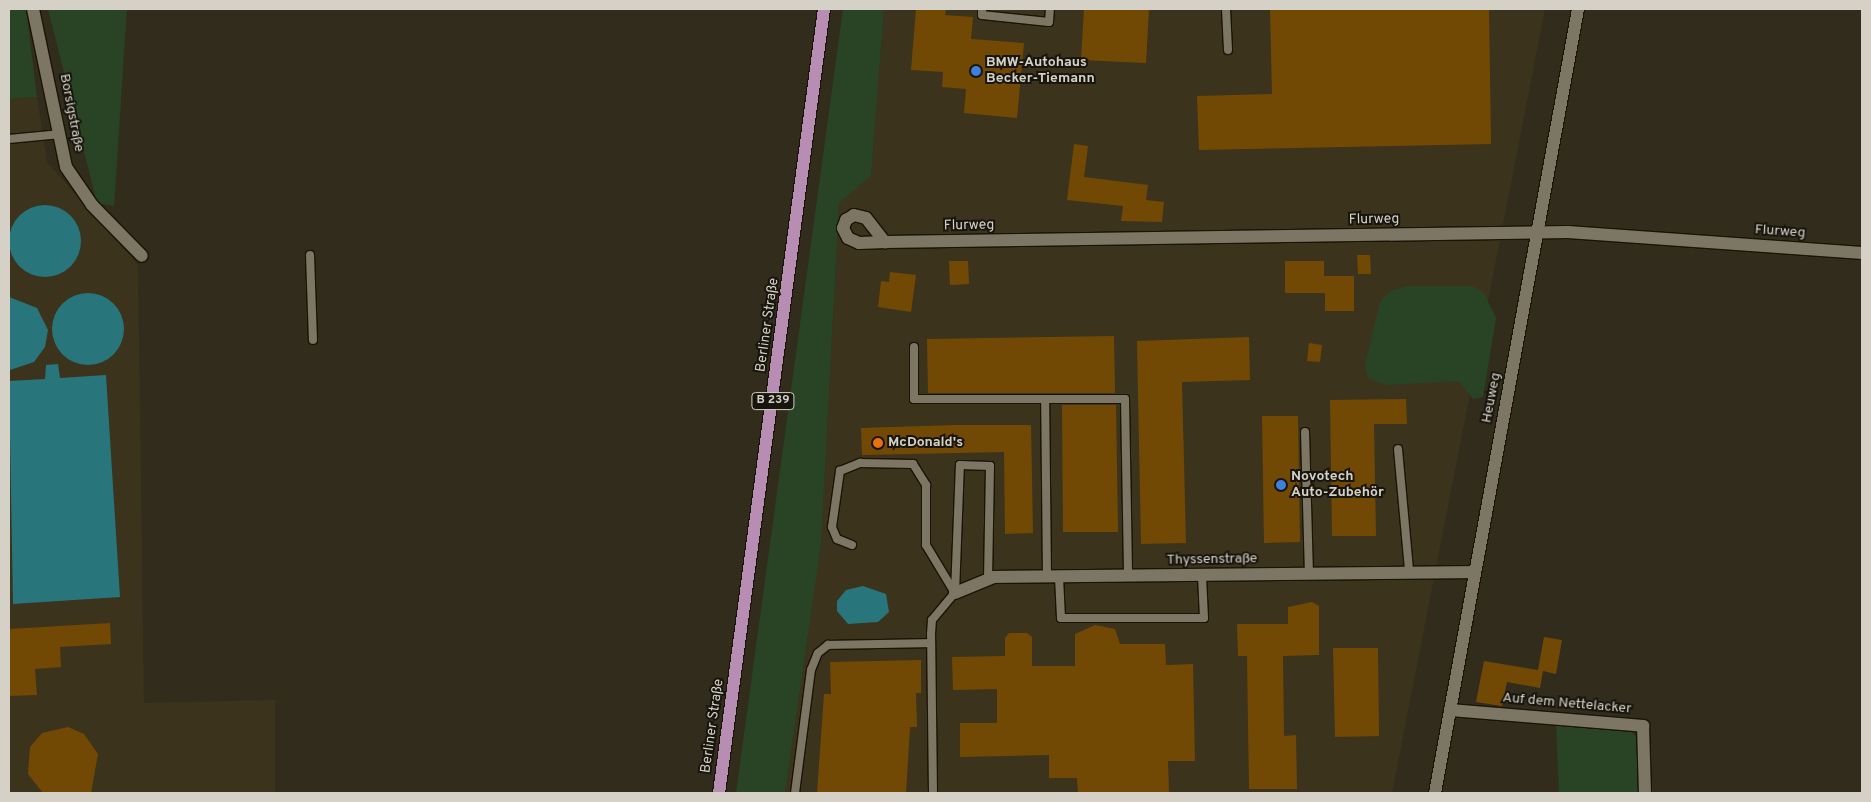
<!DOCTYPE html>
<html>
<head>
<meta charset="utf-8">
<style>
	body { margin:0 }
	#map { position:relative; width:1871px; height:802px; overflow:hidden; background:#322c1c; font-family:Overpass,sans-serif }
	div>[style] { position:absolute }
	.built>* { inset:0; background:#3c331c }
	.green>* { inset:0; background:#294425 }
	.water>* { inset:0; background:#28757c }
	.round { border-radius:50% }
	.building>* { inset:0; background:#724904 }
	.roads { filter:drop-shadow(1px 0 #1a1405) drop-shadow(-1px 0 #1a1405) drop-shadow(0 1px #1a1405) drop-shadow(0 -1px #1a1405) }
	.service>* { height:8px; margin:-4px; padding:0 4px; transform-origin:4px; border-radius:4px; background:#7d7664 }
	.minor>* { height:12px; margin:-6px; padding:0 6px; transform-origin:6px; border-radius:6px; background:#7d7664 }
	.primary>* { height:12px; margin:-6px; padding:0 6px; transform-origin:6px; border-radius:6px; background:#b88db3 }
	.dots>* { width:14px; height:14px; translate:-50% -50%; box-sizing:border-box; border:2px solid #17150d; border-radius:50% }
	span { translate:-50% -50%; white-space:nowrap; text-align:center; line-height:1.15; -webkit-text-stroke:4px #17150d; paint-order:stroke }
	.shield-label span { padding:1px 4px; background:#17150d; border:1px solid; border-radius:4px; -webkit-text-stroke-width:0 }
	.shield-label { font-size:12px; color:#d5d1c7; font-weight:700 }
	.poi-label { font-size:14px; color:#d5d1c7; font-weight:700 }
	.left { translate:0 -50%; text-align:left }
	.street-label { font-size:14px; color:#d5d1c7 }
	.frame { position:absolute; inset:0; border:10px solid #d5d1c7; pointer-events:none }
</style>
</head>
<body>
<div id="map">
	<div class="built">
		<i style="clip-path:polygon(884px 9px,1545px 9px,1392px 793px,785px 793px,821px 545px,839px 202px,871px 176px)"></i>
		<i style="clip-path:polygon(37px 97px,47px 162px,138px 265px,144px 703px,275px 700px,275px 793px,9px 793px,9px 99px)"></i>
	</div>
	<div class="green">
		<i style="clip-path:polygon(9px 9px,26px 9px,37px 97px,9px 99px)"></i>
		<i style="clip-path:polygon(48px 9px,127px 9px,114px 206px,97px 203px)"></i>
		<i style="clip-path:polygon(843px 9px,884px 9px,871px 176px,839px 203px,821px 545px,785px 793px,736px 793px)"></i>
		<i style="clip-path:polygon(1407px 286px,1472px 286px,1483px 292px,1496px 318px,1483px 397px,1473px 399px,1459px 381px,1386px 385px,1368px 378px,1365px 365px,1380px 302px,1389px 292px)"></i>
		<i style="clip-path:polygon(1556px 722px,1627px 728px,1641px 742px,1642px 793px,1559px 793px)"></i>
	</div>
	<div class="water">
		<i class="round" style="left:9px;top:205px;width:72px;height:72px"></i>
		<i class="round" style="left:52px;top:293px;width:72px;height:72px"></i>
		<i style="clip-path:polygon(9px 297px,37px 308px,48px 330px,45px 347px,34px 362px,10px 370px)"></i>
		<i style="clip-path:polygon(58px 364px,60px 378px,106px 375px,120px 597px,13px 604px,9px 381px,45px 379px,46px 365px)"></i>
		<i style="clip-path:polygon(863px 586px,886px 594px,889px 612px,878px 622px,848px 624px,837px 611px,837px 601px,846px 590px)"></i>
	</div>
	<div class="building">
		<i style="clip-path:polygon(916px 9px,946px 9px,945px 15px,973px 17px,971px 39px,1024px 43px,1017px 118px,964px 113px,966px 89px,942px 87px,943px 72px,911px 70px)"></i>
		<i style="clip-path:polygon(1084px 9px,1149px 9px,1146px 63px,1081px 60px)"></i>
		<i style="clip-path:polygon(1270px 9px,1489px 9px,1491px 144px,1199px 150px,1197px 96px,1272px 94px)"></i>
		<i style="clip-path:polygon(1074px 144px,1088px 146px,1084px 177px,1148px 185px,1146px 200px,1164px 202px,1162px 222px,1121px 221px,1123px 206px,1067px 200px)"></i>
		<i style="clip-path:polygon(1357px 255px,1370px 255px,1371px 274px,1358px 274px)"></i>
		<i style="clip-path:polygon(949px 261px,968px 261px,969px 284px,950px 285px)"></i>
		<i style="clip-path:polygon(1285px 261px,1324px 261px,1324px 276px,1354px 276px,1354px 311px,1325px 311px,1325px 293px,1285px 293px)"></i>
		<i style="clip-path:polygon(890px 272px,916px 275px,911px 312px,878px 307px,881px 281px,889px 282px)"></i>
		<i style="clip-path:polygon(1114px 336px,1115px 393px,928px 393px,927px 339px)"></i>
		<i style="clip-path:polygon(1249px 337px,1250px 380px,1182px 382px,1186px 543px,1141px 544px,1137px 341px)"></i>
		<i style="clip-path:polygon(1309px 343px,1322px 345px,1320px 362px,1307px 361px)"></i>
		<i style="clip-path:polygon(1406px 399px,1407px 424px,1374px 424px,1376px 536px,1332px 536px,1330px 400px)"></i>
		<i style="clip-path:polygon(1062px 405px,1116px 405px,1118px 532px,1063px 532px)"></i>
		<i style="clip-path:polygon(1262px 416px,1298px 416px,1300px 542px,1264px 543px)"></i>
		<i style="clip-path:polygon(955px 425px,1031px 425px,1033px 533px,1005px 534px,1004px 452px,862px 455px,861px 428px)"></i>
		<i style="clip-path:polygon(1312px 602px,1319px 606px,1319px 655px,1283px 656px,1284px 736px,1296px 735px,1297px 789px,1249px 789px,1247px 656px,1238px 656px,1237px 624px,1288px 624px,1288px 607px)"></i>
		<i style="clip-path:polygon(110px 623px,111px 644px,60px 647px,61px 667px,35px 669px,37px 695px,9px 696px,9px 629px)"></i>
		<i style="clip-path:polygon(1095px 625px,1115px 629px,1120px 644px,1165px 644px,1166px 665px,1193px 664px,1195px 761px,1168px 761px,1169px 793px,1078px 793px,1077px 778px,1049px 778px,1049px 755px,960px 757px,960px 723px,997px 723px,997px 689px,953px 690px,952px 657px,1005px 656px,1005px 638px,1009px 633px,1027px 633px,1032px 637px,1032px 666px,1075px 666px,1075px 634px)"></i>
		<i style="clip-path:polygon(1544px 637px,1562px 640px,1556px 674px,1543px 671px,1540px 688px,1507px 682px,1502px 706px,1476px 702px,1484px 661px,1538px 670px)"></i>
		<i style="clip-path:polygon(1333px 648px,1378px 648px,1379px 736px,1335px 737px)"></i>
		<i style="clip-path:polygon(921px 660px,921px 693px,916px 693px,917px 727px,910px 727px,906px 793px,817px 793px,824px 694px,831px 694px,830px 662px)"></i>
		<i style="clip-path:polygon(68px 727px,84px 734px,98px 754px,91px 793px,43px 793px,28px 774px,30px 747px,42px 733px)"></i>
	</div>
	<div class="roads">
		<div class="service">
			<i style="left:982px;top:9px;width:6px;rotate:90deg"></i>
			<i style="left:982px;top:15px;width:67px;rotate:6deg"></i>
			<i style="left:1049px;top:22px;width:13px;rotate:-86deg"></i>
			<i style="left:1226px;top:9px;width:41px;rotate:87.2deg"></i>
			<i style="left:9px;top:139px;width:52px;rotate:-5.5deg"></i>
			<i style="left:310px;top:255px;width:85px;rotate:88deg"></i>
			<i style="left:914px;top:347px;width:52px;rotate:90deg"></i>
			<i style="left:914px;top:399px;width:131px"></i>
			<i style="left:1305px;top:432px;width:141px;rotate:88.4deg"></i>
			<i style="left:1398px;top:449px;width:121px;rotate:84.8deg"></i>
			<i style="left:852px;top:545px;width:16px;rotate:-158deg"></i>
			<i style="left:837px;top:539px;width:13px;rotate:-113deg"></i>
			<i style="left:832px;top:527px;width:57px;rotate:-81.9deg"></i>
			<i style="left:840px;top:471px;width:22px;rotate:-22deg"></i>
			<i style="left:860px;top:463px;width:53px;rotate:1.1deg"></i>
			<i style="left:913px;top:464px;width:25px;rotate:58deg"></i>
			<i style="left:926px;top:485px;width:60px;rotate:90deg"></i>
			<i style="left:926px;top:545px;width:56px;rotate:58.9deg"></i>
			<i style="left:1047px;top:577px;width:178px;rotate:-90.6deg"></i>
			<i style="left:1045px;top:399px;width:80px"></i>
			<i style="left:1125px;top:399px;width:177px;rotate:89deg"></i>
			<i style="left:1059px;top:577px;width:41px;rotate:87.2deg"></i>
			<i style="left:1061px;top:618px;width:143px"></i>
			<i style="left:1204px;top:618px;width:43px;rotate:-92.7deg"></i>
			<i style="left:795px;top:793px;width:124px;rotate:-82.6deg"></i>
			<i style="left:811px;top:670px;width:18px;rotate:-68deg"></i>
			<i style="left:818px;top:653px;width:13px;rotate:-39deg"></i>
			<i style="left:828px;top:645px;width:103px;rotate:-1.1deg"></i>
			<i style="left:933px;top:793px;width:159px;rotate:-90.7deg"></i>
			<i style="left:931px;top:634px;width:14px;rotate:-86deg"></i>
			<i style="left:932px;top:620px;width:35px;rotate:-50deg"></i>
			<i style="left:955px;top:593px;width:128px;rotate:-87.8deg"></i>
			<i style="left:960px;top:465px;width:30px;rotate:2deg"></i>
			<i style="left:990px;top:466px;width:112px;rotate:91deg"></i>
		</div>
		<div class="minor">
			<i style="left:33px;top:9px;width:161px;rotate:78.2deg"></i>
			<i style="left:66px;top:167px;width:46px;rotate:55.6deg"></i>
			<i style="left:92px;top:205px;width:71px;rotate:45.6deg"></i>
			<i style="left:885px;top:242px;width:26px;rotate:178deg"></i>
			<i style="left:859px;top:243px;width:12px;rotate:-156deg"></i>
			<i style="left:848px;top:238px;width:11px;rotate:-117deg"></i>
			<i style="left:843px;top:228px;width:9px;rotate:-69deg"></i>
			<i style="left:846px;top:220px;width:9px;rotate:-32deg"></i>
			<i style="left:854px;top:215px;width:12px;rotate:14deg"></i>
			<i style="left:866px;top:218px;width:31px;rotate:52deg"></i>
			<i style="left:885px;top:242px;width:683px;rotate:-0.84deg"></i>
			<i style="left:1568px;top:232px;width:295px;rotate:4.1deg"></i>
			<i style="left:955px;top:593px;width:42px;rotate:-22.3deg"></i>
			<i style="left:994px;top:577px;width:479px;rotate:-0.6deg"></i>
			<i style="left:1450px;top:710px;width:194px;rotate:4.7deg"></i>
			<i style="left:1643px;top:726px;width:67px;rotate:88.3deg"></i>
			<i style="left:1435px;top:793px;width:797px;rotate:-79.66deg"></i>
		</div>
		<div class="primary">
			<i style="left:719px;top:793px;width:791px;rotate:-82.37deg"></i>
		</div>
	</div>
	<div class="dots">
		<i style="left:976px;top:71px;background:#3f7fe0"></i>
		<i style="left:878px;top:443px;background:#e8710a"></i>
		<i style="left:1281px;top:485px;background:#3f7fe0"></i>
	</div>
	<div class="shield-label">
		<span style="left:773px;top:401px">B 239</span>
	</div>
	<div class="poi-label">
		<span class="left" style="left:986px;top:71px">BMW-Autohaus<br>Becker-Tiemann</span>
		<span class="left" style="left:888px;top:443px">McDonald's</span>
		<span class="left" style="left:1291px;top:485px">Novotech<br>Auto-Zubehör</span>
	</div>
	<div class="street-label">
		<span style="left:71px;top:113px;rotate:79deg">Borsigstraße</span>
		<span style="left:1374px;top:220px;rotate:-1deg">Flurweg</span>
		<span style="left:969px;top:226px;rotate:-1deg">Flurweg</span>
		<span style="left:1780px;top:232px;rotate:4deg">Flurweg</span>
		<span style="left:768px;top:325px;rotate:-82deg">Berliner Straße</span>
		<span style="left:1492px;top:398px;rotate:-79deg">Heuweg</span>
		<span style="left:1212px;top:560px;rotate:-1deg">Thyssenstraße</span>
		<span style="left:1567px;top:704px;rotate:5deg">Auf dem Nettelacker</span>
		<span style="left:713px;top:726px;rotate:-82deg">Berliner Straße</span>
	</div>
	<div class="frame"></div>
</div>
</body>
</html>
